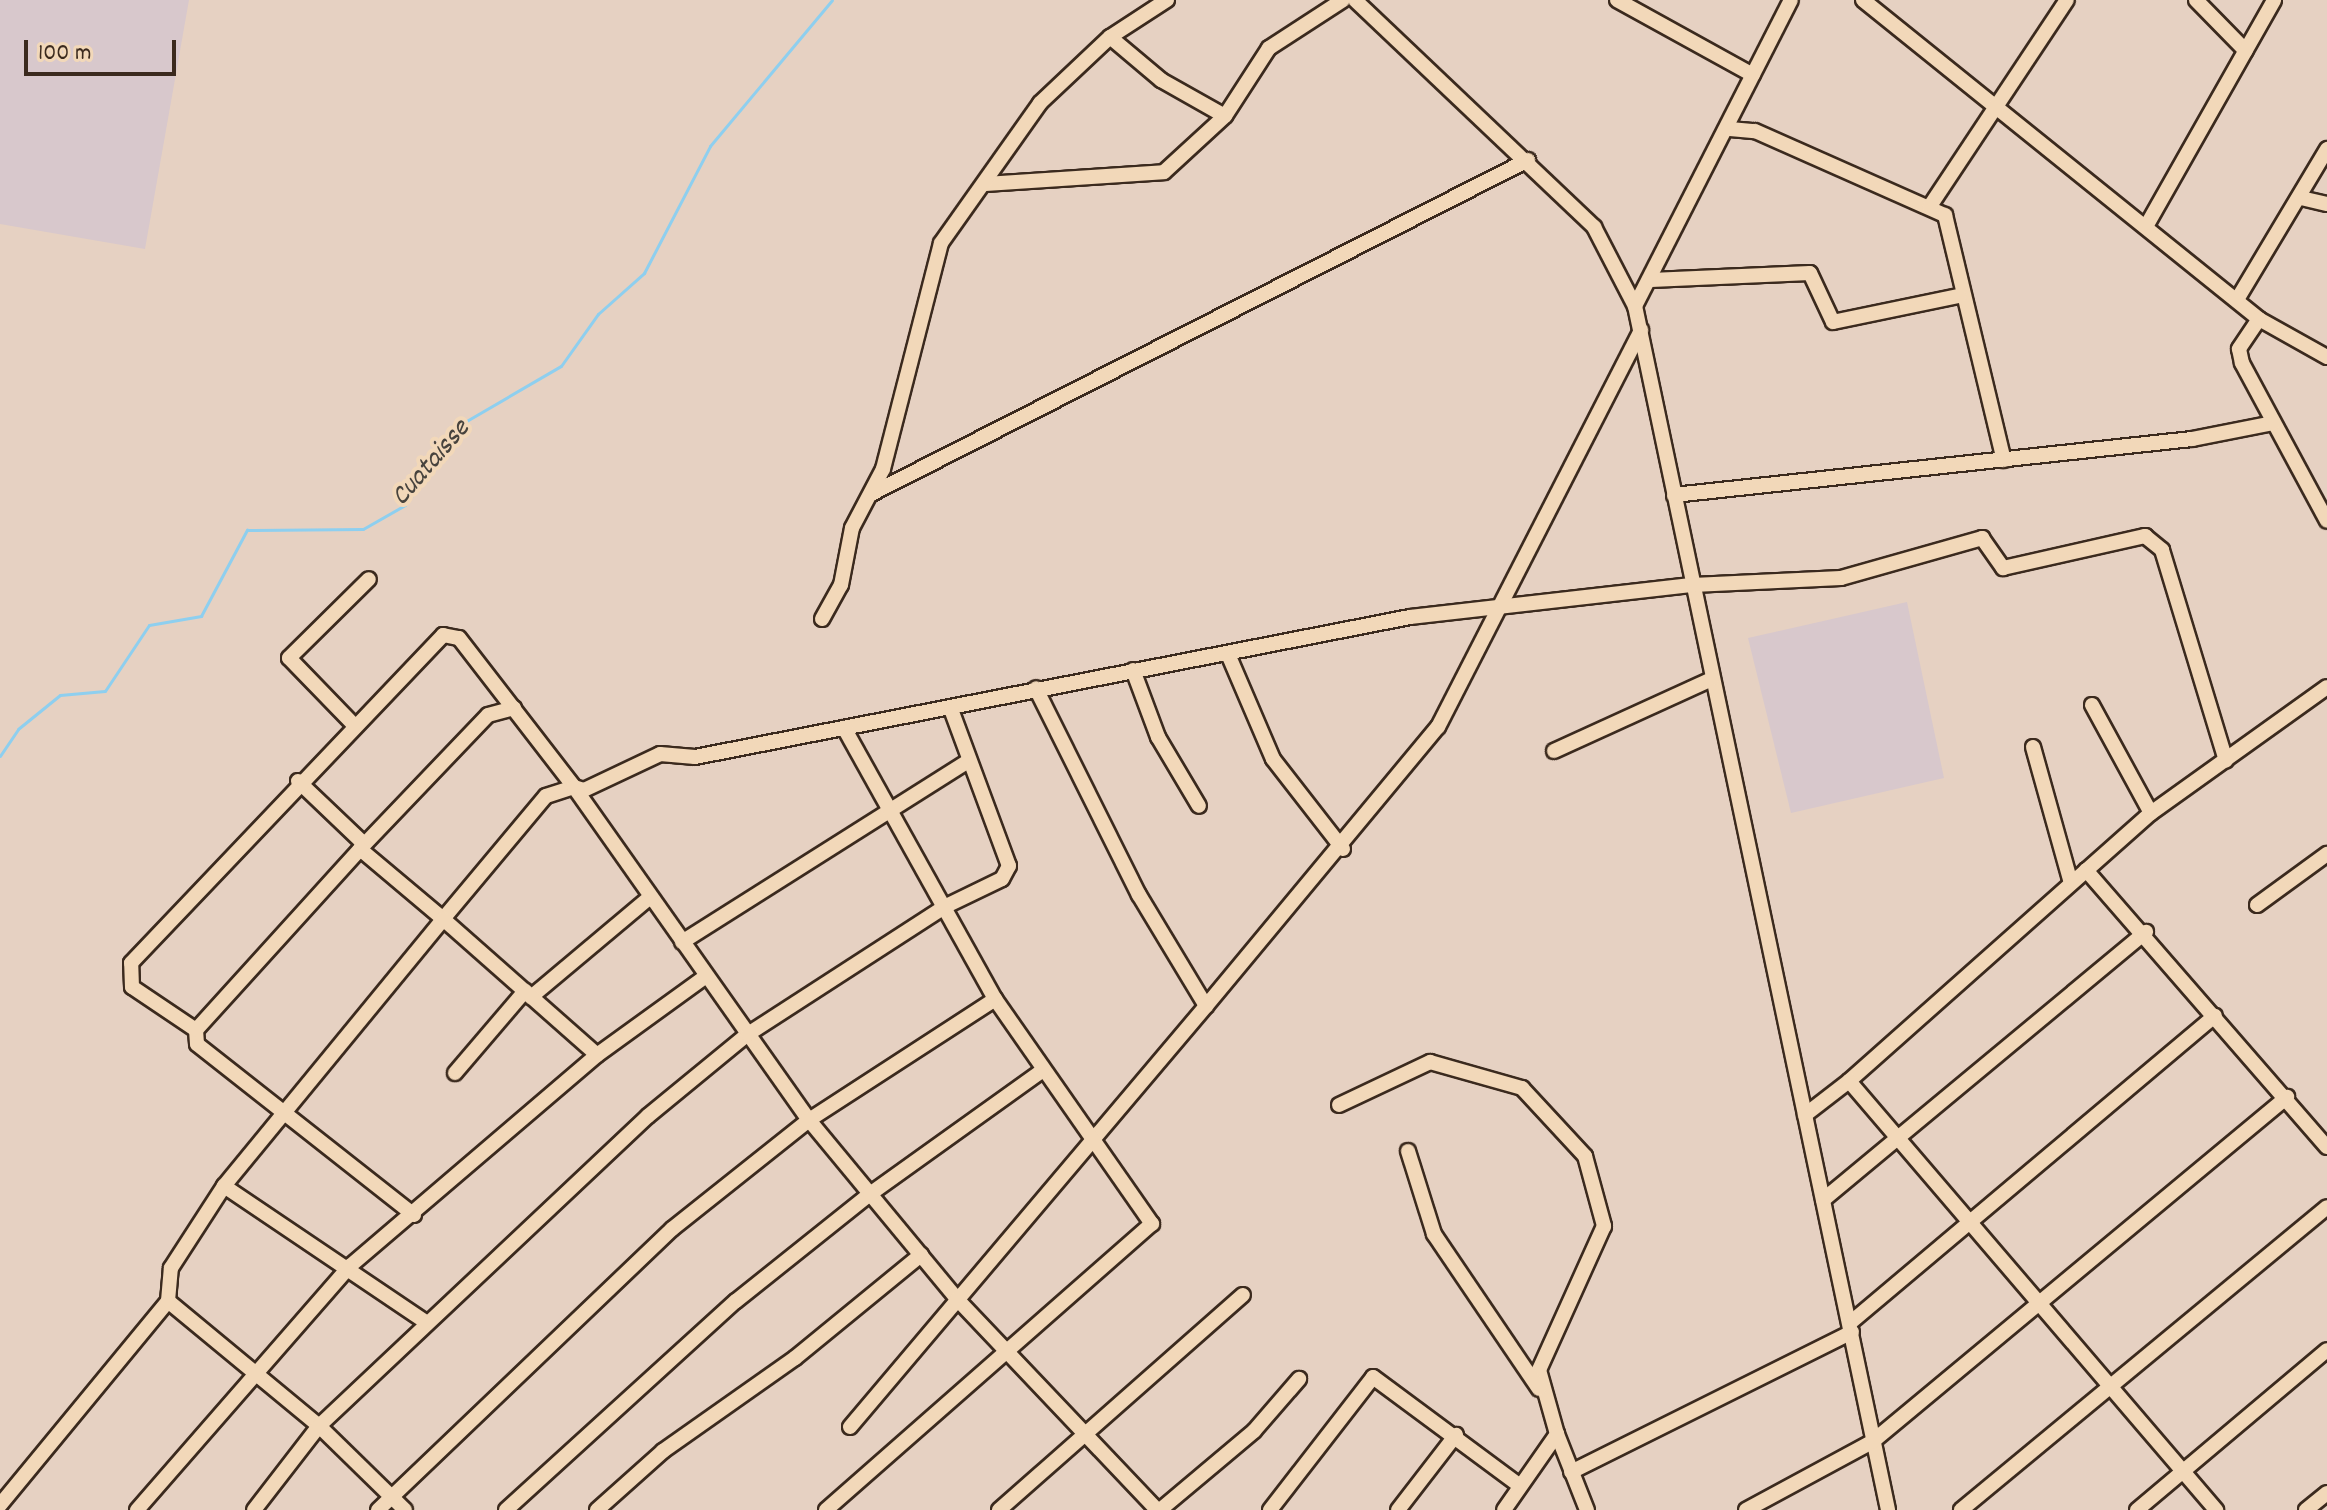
<!DOCTYPE html>
<html>
<head>
<meta charset="utf-8">
<style>
	body { margin:0 }
	#map { position:relative; width:2327px; height:1510px; overflow:hidden; background:#e6d1c2; font-family:Dekko,sans-serif }
	div>[style] { position:absolute }
	.built>* { inset:0; background:#d8c8cc }
	.stream>* { height:3px; margin:-1.5px; padding:0 1.5px; transform-origin:1.5px; border-radius:1.5px; background:#8ecfef }
	.roads { filter:drop-shadow(2px 0 #3b2a1e) drop-shadow(-2px 0 #3b2a1e) drop-shadow(0 2px #3b2a1e) drop-shadow(0 -2px #3b2a1e) }
	.minor>* { height:14px; margin:-7px; padding:0 7px; transform-origin:7px; border-radius:7px; background:#f2d8b9 }
	span { translate:-50% -50%; white-space:nowrap; text-align:center; line-height:1.15; -webkit-text-stroke:8px #f2d8b9; paint-order:stroke }
	.water-label { font-size:28px; color:#47433d; font-style:italic }
	.scale { position:absolute; left:24px; top:40px; width:152px; height:36px; box-sizing:border-box; border:4px solid #3b2a1e; border-top:0; padding-left:10px; font-size:24px; line-height:28px; white-space:nowrap; color:#3b2a1e; -webkit-text-stroke:6px #f2d8b9; paint-order:stroke }
</style>
</head>
<body>
<div id="map">
	<div class="built">
		<i style="clip-path:polygon(0 0,189px 0,145px 249px,0 224px)"></i>
		<i style="clip-path:polygon(1907px 602px,1944px 778px,1791px 813px,1748px 638px)"></i>
	</div>
	<div class="stream">
		<i style="left:0;top:756px;width:32px;rotate:-56deg"></i>
		<i style="left:18px;top:729px;width:54px;rotate:-39deg"></i>
		<i style="left:60px;top:695px;width:45px;rotate:-5.1deg"></i>
		<i style="left:105px;top:691px;width:79px;rotate:-56.3deg"></i>
		<i style="left:149px;top:625px;width:53px;rotate:-9.8deg"></i>
		<i style="left:201px;top:616px;width:98px;rotate:-61.9deg"></i>
		<i style="left:247px;top:530px;width:116px;rotate:-0.5deg"></i>
		<i style="left:363px;top:529px;width:48px;rotate:-29.7deg"></i>
		<i style="left:405px;top:505px;width:100px;rotate:-54.7deg"></i>
		<i style="left:463px;top:423px;width:113px;rotate:-30.2deg"></i>
		<i style="left:561px;top:366px;width:64px;rotate:-54.6deg"></i>
		<i style="left:598px;top:314px;width:62px;rotate:-41.7deg"></i>
		<i style="left:644px;top:273px;width:143px;rotate:-62.5deg"></i>
		<i style="left:710px;top:146px;width:190px;rotate:-50.1deg"></i>
	</div>
	<div class="roads">
		<div class="minor">
			<i style="left:1355px;top:0;width:330px;rotate:43.5deg"></i>
			<i style="left:1594px;top:227px;width:89px;rotate:62.6deg"></i>
			<i style="left:1635px;top:306px;width:1230px;rotate:78.13deg"></i>
			<i style="left:1617px;top:0;width:155px;rotate:28.9deg"></i>
			<i style="left:1863px;top:0;width:509px;rotate:38.85deg"></i>
			<i style="left:2259px;top:319px;width:78px;rotate:29.2deg"></i>
			<i style="left:2196px;top:0;width:71px;rotate:45.6deg"></i>
			<i style="left:1110px;top:37px;width:67px;rotate:40.1deg"></i>
			<i style="left:1161px;top:80px;width:73px;rotate:29.4deg"></i>
			<i style="left:1730px;top:129px;width:25px;rotate:5deg"></i>
			<i style="left:1755px;top:131px;width:208px;rotate:23.9deg"></i>
			<i style="left:1945px;top:215px;width:252px;rotate:76.5deg"></i>
			<i style="left:985px;top:184px;width:179px;rotate:-3.8deg"></i>
			<i style="left:1164px;top:172px;width:83px;rotate:-42.6deg"></i>
			<i style="left:1225px;top:116px;width:81px;rotate:-57.1deg"></i>
			<i style="left:1269px;top:48px;width:88px;rotate:-33deg"></i>
			<i style="left:2301px;top:198px;width:27px;rotate:13deg"></i>
			<i style="left:1930px;top:206px;width:247px;rotate:-56.4deg"></i>
			<i style="left:2148px;top:223px;width:256px;rotate:-60.5deg"></i>
			<i style="left:1651px;top:280px;width:159px;rotate:-2.5deg"></i>
			<i style="left:1810px;top:273px;width:54px;rotate:64.9deg"></i>
			<i style="left:1833px;top:322px;width:129px;rotate:-11.7deg"></i>
			<i style="left:2238px;top:298px;width:174px;rotate:-59.1deg"></i>
			<i style="left:1635px;top:306px;width:343px;rotate:-63deg"></i>
			<i style="left:2259px;top:319px;width:36px;rotate:124deg"></i>
			<i style="left:2239px;top:349px;width:14px;rotate:78deg"></i>
			<i style="left:2242px;top:363px;width:179px;rotate:61.7deg"></i>
			<i style="left:871px;top:494px;width:737px;rotate:-26.95deg"></i>
			<i style="left:1674px;top:495px;width:521px;rotate:-6.17deg"></i>
			<i style="left:2192px;top:439px;width:83px;rotate:-11.2deg"></i>
			<i style="left:822px;top:619px;width:39px;rotate:-61deg"></i>
			<i style="left:841px;top:585px;width:58px;rotate:-79.1deg"></i>
			<i style="left:852px;top:528px;width:67px;rotate:-62.3deg"></i>
			<i style="left:883px;top:469px;width:233px;rotate:-75.6deg"></i>
			<i style="left:941px;top:243px;width:171px;rotate:-54.7deg"></i>
			<i style="left:1040px;top:103px;width:96px;rotate:-43.3deg"></i>
			<i style="left:1110px;top:37px;width:68px;rotate:-33deg"></i>
			<i style="left:1228px;top:654px;width:114px;rotate:66.8deg"></i>
			<i style="left:1273px;top:759px;width:114px;rotate:52.1deg"></i>
			<i style="left:1133px;top:670px;width:72px;rotate:69.5deg"></i>
			<i style="left:1158px;top:737px;width:80px;rotate:59.3deg"></i>
			<i style="left:2092px;top:705px;width:123px;rotate:61.4deg"></i>
			<i style="left:353px;top:724px;width:92px;rotate:-134.1deg"></i>
			<i style="left:289px;top:658px;width:112px;rotate:-44.6deg"></i>
			<i style="left:2033px;top:747px;width:141px;rotate:74.4deg"></i>
			<i style="left:1554px;top:751px;width:174px;rotate:-24.5deg"></i>
			<i style="left:298px;top:781px;width:90px;rotate:43.6deg"></i>
			<i style="left:360px;top:849px;width:185px;rotate:-46.3deg"></i>
			<i style="left:488px;top:715px;width:27px;rotate:-15deg"></i>
			<i style="left:2086px;top:870px;width:367px;rotate:49deg"></i>
			<i style="left:2257px;top:905px;width:87px;rotate:-36.1deg"></i>
			<i style="left:682px;top:942px;width:338px;rotate:-32.3deg"></i>
			<i style="left:531px;top:997px;width:155px;rotate:-40deg"></i>
			<i style="left:1206px;top:1006px;width:363px;rotate:-50.3deg"></i>
			<i style="left:1438px;top:727px;width:446px;rotate:-62.9deg"></i>
			<i style="left:196px;top:1030px;width:77px;rotate:-146.1deg"></i>
			<i style="left:132px;top:987px;width:24px;rotate:-92deg"></i>
			<i style="left:131px;top:963px;width:453px;rotate:-46.4deg"></i>
			<i style="left:443px;top:635px;width:16px;rotate:11deg"></i>
			<i style="left:459px;top:638px;width:188px;rotate:52.3deg"></i>
			<i style="left:574px;top:787px;width:10px;rotate:17deg"></i>
			<i style="left:584px;top:790px;width:84px;rotate:-25.3deg"></i>
			<i style="left:660px;top:754px;width:35px;rotate:5deg"></i>
			<i style="left:695px;top:757px;width:729px;rotate:-11.08deg"></i>
			<i style="left:1410px;top:617px;width:285px;rotate:-6.5deg"></i>
			<i style="left:1693px;top:585px;width:148px;rotate:-2.7deg"></i>
			<i style="left:1841px;top:578px;width:147px;rotate:-15.8deg"></i>
			<i style="left:1982px;top:538px;width:37px;rotate:55deg"></i>
			<i style="left:2003px;top:568px;width:146px;rotate:-12.7deg"></i>
			<i style="left:2145px;top:536px;width:22px;rotate:39deg"></i>
			<i style="left:2162px;top:550px;width:220px;rotate:73.1deg"></i>
			<i style="left:455px;top:1073px;width:108px;rotate:-49.5deg"></i>
			<i style="left:1849px;top:1081px;width:404px;rotate:-41.6deg"></i>
			<i style="left:2151px;top:813px;width:216px;rotate:-35.6deg"></i>
			<i style="left:1339px;top:1105px;width:101px;rotate:-25.3deg"></i>
			<i style="left:1430px;top:1062px;width:96px;rotate:15.8deg"></i>
			<i style="left:1522px;top:1088px;width:93px;rotate:47.2deg"></i>
			<i style="left:1585px;top:1156px;width:73px;rotate:74.8deg"></i>
			<i style="left:1604px;top:1226px;width:158px;rotate:114.3deg"></i>
			<i style="left:1539px;top:1370px;width:66px;rotate:74.3deg"></i>
			<i style="left:1805px;top:1115px;width:56px;rotate:-37.7deg"></i>
			<i style="left:1849px;top:1081px;width:565px;rotate:49.45deg"></i>
			<i style="left:1408px;top:1151px;width:87px;rotate:72.6deg"></i>
			<i style="left:1434px;top:1234px;width:187px;rotate:55.9deg"></i>
			<i style="left:224px;top:1186px;width:241px;rotate:34deg"></i>
			<i style="left:1823px;top:1200px;width:420px;rotate:-39.7deg"></i>
			<i style="left:414px;top:1215px;width:276px;rotate:-141.8deg"></i>
			<i style="left:197px;top:1044px;width:14px;rotate:-94deg"></i>
			<i style="left:196px;top:1030px;width:244px;rotate:-47.8deg"></i>
			<i style="left:360px;top:849px;width:109px;rotate:40.1deg"></i>
			<i style="left:443px;top:919px;width:160px;rotate:-50.1deg"></i>
			<i style="left:546px;top:796px;width:29px;rotate:-18deg"></i>
			<i style="left:574px;top:787px;width:408px;rotate:54.8deg"></i>
			<i style="left:809px;top:1120px;width:232px;rotate:50.4deg"></i>
			<i style="left:957px;top:1299px;width:291px;rotate:46.5deg"></i>
			<i style="left:168px;top:1301px;width:196px;rotate:39.6deg"></i>
			<i style="left:319px;top:1426px;width:120px;rotate:44.3deg"></i>
			<i style="left:1850px;top:1323px;width:477px;rotate:-40.1deg"></i>
			<i style="left:850px;top:1427px;width:551px;rotate:-49.78deg"></i>
			<i style="left:1206px;top:1006px;width:130px;rotate:-121.1deg"></i>
			<i style="left:1139px;top:895px;width:231px;rotate:-116.5deg"></i>
			<i style="left:1571px;top:1472px;width:314px;rotate:-26.5deg"></i>
			<i style="left:0;top:1505px;width:264px;rotate:-50.5deg"></i>
			<i style="left:168px;top:1301px;width:33px;rotate:-85deg"></i>
			<i style="left:171px;top:1268px;width:98px;rotate:-57.1deg"></i>
			<i style="left:224px;top:1186px;width:345px;rotate:-50.6deg"></i>
			<i style="left:443px;top:919px;width:205px;rotate:41.4deg"></i>
			<i style="left:137px;top:1510px;width:324px;rotate:-48.9deg"></i>
			<i style="left:350px;top:1266px;width:325px;rotate:-40.5deg"></i>
			<i style="left:597px;top:1055px;width:135px;rotate:-35.9deg"></i>
			<i style="left:254px;top:1510px;width:106px;rotate:-52.3deg"></i>
			<i style="left:319px;top:1426px;width:452px;rotate:-43.3deg"></i>
			<i style="left:648px;top:1116px;width:129px;rotate:-39.4deg"></i>
			<i style="left:748px;top:1034px;width:234px;rotate:-32.9deg"></i>
			<i style="left:944px;top:907px;width:64px;rotate:-25.8deg"></i>
			<i style="left:1002px;top:879px;width:15px;rotate:-62deg"></i>
			<i style="left:1009px;top:866px;width:167px;rotate:-110.3deg"></i>
			<i style="left:378px;top:1510px;width:407px;rotate:-43.7deg"></i>
			<i style="left:672px;top:1229px;width:175px;rotate:-38.5deg"></i>
			<i style="left:809px;top:1120px;width:222px;rotate:-33deg"></i>
			<i style="left:506px;top:1510px;width:311px;rotate:-42.3deg"></i>
			<i style="left:736px;top:1301px;width:171px;rotate:-38.6deg"></i>
			<i style="left:870px;top:1194px;width:211px;rotate:-35.6deg"></i>
			<i style="left:597px;top:1510px;width:89px;rotate:-41.8deg"></i>
			<i style="left:663px;top:1451px;width:161px;rotate:-35.2deg"></i>
			<i style="left:795px;top:1358px;width:163px;rotate:-39.3deg"></i>
			<i style="left:826px;top:1510px;width:434px;rotate:-41.3deg"></i>
			<i style="left:1152px;top:1224px;width:274px;rotate:-124.9deg"></i>
			<i style="left:995px;top:999px;width:310px;rotate:-119.1deg"></i>
			<i style="left:999px;top:1510px;width:325px;rotate:-41.4deg"></i>
			<i style="left:1160px;top:1510px;width:123px;rotate:-40deg"></i>
			<i style="left:1254px;top:1431px;width:69px;rotate:-49.1deg"></i>
			<i style="left:1270px;top:1510px;width:168px;rotate:-52.2deg"></i>
			<i style="left:1373px;top:1377px;width:182px;rotate:36.5deg"></i>
			<i style="left:1398px;top:1510px;width:95px;rotate:-52.3deg"></i>
			<i style="left:1504px;top:1510px;width:93px;rotate:-55.1deg"></i>
			<i style="left:1557px;top:1434px;width:82px;rotate:68.5deg"></i>
			<i style="left:1746px;top:1510px;width:143px;rotate:-28.4deg"></i>
			<i style="left:1872px;top:1442px;width:540px;rotate:-39.74deg"></i>
			<i style="left:1961px;top:1510px;width:475px;rotate:-39.6deg"></i>
			<i style="left:2137px;top:1510px;width:248px;rotate:-40.1deg"></i>
			<i style="left:2306px;top:1510px;width:27px;rotate:-39deg"></i>
		</div>
	</div>
	<div class="water-label">
		<span style="left:432px;top:464px;rotate:-49deg">Cuataisse</span>
	</div>
	<div class="scale">100 m</div>
</div>
</body>
</html>
